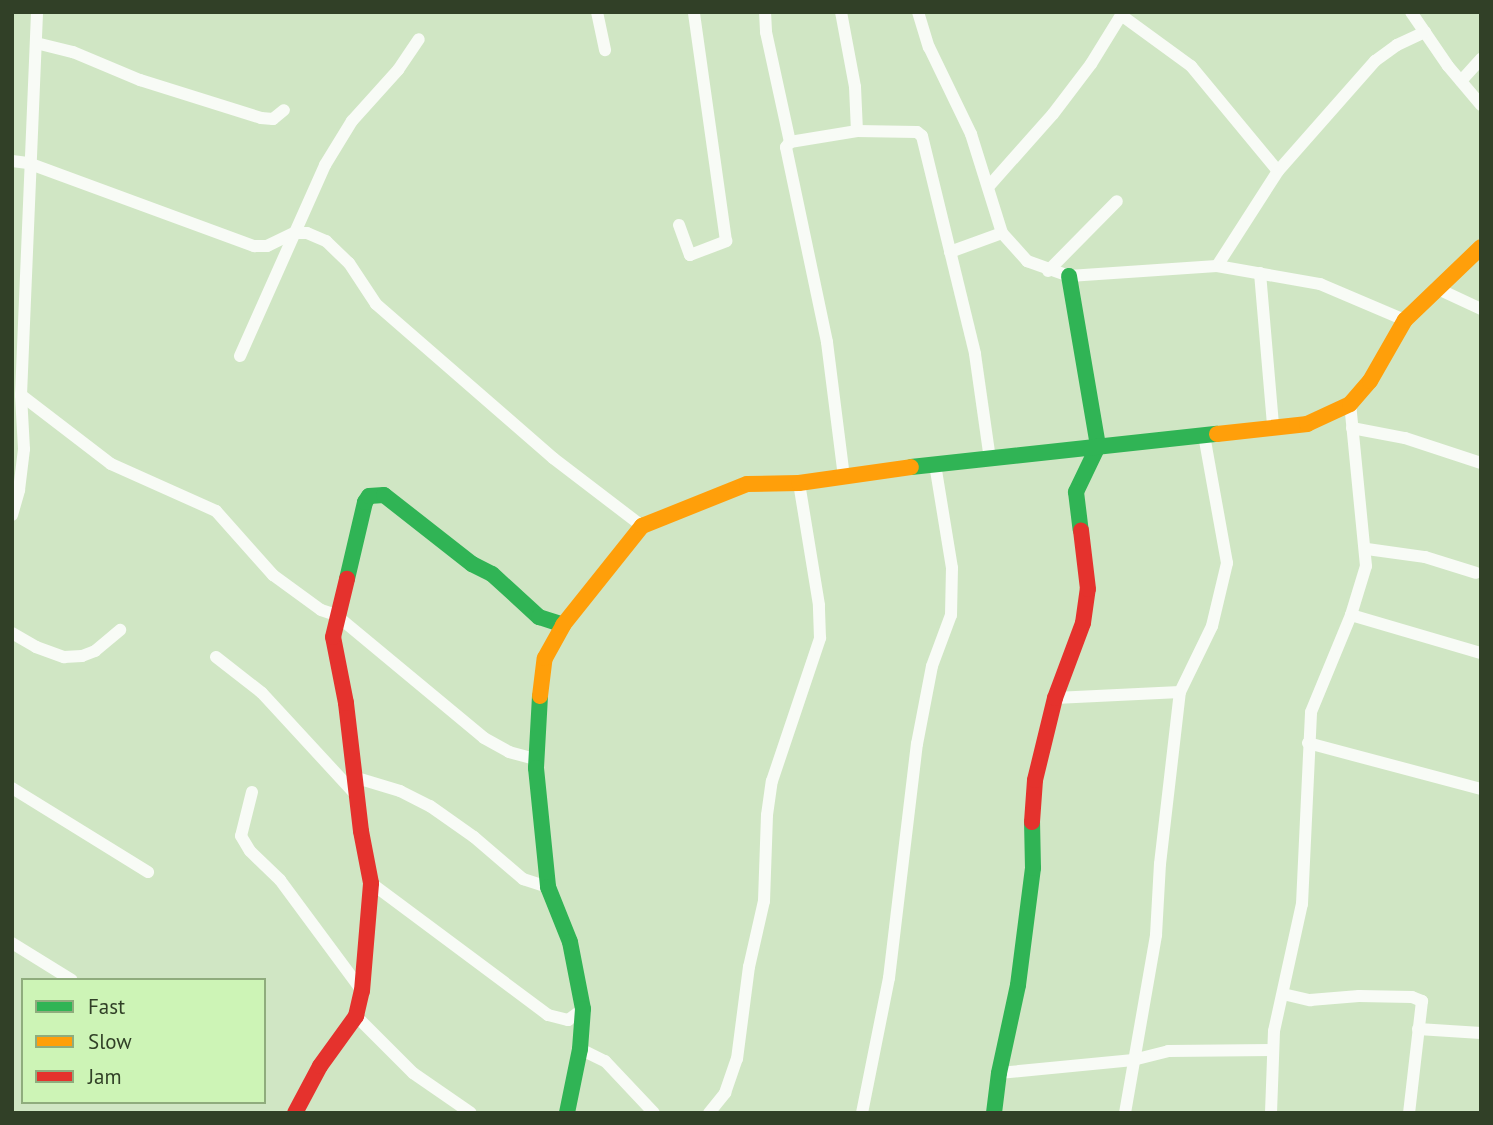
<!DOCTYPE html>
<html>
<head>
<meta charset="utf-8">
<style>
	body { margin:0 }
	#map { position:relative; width:1493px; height:1125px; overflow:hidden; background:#d0e6c4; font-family:"PT Sans",sans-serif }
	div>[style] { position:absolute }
	.street>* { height:12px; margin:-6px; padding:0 6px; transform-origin:6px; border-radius:6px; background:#f8fbf6 }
	.fast>* { height:16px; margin:-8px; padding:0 8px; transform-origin:8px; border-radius:8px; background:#30b455 }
	.slow>* { height:16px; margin:-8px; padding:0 8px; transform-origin:8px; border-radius:8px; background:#ff9f0a }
	.jam>* { height:16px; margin:-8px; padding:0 8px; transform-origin:8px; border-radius:8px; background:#e5322d }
	span { translate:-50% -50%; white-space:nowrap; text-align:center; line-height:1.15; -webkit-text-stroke:5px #cdf4b6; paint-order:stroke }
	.frame { position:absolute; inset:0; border:14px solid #314027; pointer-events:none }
	.legend { position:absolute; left:21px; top:978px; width:245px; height:126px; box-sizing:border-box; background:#cdf4b6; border:2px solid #8fac7d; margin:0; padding:9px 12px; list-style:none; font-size:21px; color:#314027 }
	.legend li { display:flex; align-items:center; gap:14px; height:35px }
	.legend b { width:35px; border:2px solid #8fac7d }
</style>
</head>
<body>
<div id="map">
	<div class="street">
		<i style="left:597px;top:12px;width:39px;rotate:78deg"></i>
		<i style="left:765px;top:12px;width:20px;rotate:87deg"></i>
		<i style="left:766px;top:32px;width:113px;rotate:77.7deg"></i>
		<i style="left:841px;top:12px;width:76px;rotate:79.4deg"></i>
		<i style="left:855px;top:87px;width:44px;rotate:87.4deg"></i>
		<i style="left:918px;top:12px;width:37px;rotate:73deg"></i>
		<i style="left:929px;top:47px;width:97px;rotate:64.2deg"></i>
		<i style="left:971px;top:134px;width:104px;rotate:72.6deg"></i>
		<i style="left:1002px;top:233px;width:38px;rotate:48deg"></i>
		<i style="left:1027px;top:261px;width:45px;rotate:19.7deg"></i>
		<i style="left:1069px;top:276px;width:148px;rotate:-3.9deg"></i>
		<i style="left:1217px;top:266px;width:105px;rotate:9.9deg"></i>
		<i style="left:1320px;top:284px;width:92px;rotate:23deg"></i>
		<i style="left:1411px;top:12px;width:65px;rotate:55.6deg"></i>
		<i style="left:1448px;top:66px;width:51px;rotate:49.8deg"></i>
		<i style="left:1121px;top:15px;width:87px;rotate:36.1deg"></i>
		<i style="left:1191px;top:66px;width:136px;rotate:50.4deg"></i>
		<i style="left:36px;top:43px;width:38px;rotate:14deg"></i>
		<i style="left:73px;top:52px;width:73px;rotate:22.7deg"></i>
		<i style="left:140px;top:80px;width:127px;rotate:17.4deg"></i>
		<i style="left:261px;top:118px;width:12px;rotate:5deg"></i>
		<i style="left:273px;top:119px;width:14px;rotate:-39deg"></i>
		<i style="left:1461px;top:81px;width:30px;rotate:-48deg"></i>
		<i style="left:12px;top:161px;width:16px;rotate:7deg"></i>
		<i style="left:28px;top:163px;width:241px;rotate:20.2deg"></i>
		<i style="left:254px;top:246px;width:13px"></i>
		<i style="left:267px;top:246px;width:30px;rotate:-26deg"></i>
		<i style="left:294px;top:233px;width:13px"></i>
		<i style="left:307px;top:233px;width:21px;rotate:23deg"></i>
		<i style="left:326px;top:241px;width:32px;rotate:44deg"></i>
		<i style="left:349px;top:263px;width:49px;rotate:56.6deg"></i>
		<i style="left:376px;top:304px;width:235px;rotate:41deg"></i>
		<i style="left:553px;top:458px;width:112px;rotate:37.4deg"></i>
		<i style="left:989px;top:186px;width:96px;rotate:-48.4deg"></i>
		<i style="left:1053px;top:114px;width:63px;rotate:-52.8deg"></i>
		<i style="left:1091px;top:64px;width:61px;rotate:-58.4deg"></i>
		<i style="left:679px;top:225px;width:32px;rotate:70deg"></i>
		<i style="left:690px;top:255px;width:39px;rotate:-21deg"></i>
		<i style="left:726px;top:241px;width:231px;rotate:-98deg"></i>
		<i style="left:950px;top:252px;width:55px;rotate:-20.1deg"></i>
		<i style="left:1217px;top:266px;width:113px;rotate:-57.3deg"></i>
		<i style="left:1278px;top:171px;width:147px;rotate:-48.6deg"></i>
		<i style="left:1375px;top:61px;width:27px;rotate:-36deg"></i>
		<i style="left:1397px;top:45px;width:31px;rotate:-25deg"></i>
		<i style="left:1048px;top:271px;width:98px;rotate:-45.4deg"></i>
		<i style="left:1260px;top:273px;width:154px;rotate:85.1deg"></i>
		<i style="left:1436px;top:288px;width:50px;rotate:25deg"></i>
		<i style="left:240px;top:356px;width:209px;rotate:-66deg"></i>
		<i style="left:325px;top:165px;width:52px;rotate:-58.5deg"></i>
		<i style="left:352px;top:121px;width:69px;rotate:-48deg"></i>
		<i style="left:398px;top:70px;width:37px;rotate:-56deg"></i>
		<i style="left:21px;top:395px;width:113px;rotate:37.5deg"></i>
		<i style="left:111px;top:464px;width:115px;rotate:24.1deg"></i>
		<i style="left:216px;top:511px;width:86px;rotate:48.3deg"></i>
		<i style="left:273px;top:575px;width:59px;rotate:36.1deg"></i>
		<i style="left:321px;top:610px;width:16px;rotate:18deg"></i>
		<i style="left:336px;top:615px;width:192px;rotate:39.7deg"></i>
		<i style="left:484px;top:738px;width:29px;rotate:29deg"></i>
		<i style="left:509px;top:752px;width:28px;rotate:15deg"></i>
		<i style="left:1352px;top:428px;width:54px;rotate:10.7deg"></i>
		<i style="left:1405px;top:438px;width:80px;rotate:18.2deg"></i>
		<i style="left:844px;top:477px;width:136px;rotate:-97.2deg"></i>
		<i style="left:827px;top:342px;width:199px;rotate:-101.9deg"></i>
		<i style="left:786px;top:147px;width:6px;rotate:-51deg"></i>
		<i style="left:790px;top:142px;width:68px;rotate:-9.3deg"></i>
		<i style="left:857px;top:131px;width:60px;rotate:1deg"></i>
		<i style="left:917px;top:132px;width:6px;rotate:39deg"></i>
		<i style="left:922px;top:136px;width:224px;rotate:76.3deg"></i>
		<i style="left:975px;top:354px;width:106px;rotate:81.9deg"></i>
		<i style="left:12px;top:515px;width:26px;rotate:-74deg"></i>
		<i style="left:19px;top:490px;width:41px;rotate:-83deg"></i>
		<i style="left:24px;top:449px;width:54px;rotate:-93.2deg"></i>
		<i style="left:21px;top:395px;width:383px;rotate:-87.6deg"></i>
		<i style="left:1367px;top:549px;width:59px;rotate:7.9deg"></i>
		<i style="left:1425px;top:557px;width:53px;rotate:17.4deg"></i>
		<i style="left:1351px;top:615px;width:135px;rotate:16.3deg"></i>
		<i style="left:12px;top:633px;width:28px;rotate:30deg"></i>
		<i style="left:36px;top:647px;width:30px;rotate:20deg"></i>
		<i style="left:64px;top:657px;width:18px;rotate:-3deg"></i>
		<i style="left:82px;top:656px;width:14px;rotate:-21deg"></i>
		<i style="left:95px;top:651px;width:33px;rotate:-40deg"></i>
		<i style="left:216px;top:657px;width:58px;rotate:38deg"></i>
		<i style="left:262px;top:693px;width:143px;rotate:47.3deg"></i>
		<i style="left:1055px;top:698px;width:125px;rotate:-2.7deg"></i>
		<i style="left:1308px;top:743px;width:179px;rotate:14.9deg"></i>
		<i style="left:357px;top:778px;width:45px;rotate:16.8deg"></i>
		<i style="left:400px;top:791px;width:34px;rotate:27deg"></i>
		<i style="left:430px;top:806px;width:54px;rotate:35.2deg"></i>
		<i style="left:474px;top:837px;width:65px;rotate:40.6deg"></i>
		<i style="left:523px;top:879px;width:26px;rotate:18deg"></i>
		<i style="left:12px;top:788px;width:160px;rotate:31.7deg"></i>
		<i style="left:252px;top:792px;width:45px;rotate:104deg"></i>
		<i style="left:241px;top:836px;width:17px;rotate:59deg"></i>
		<i style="left:250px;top:851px;width:42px;rotate:44deg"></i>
		<i style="left:280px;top:880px;width:138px;rotate:53.5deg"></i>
		<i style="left:371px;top:883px;width:221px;rotate:36.7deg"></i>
		<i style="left:548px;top:1015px;width:21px;rotate:14deg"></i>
		<i style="left:568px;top:1020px;width:19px;rotate:-36deg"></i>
		<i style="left:12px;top:943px;width:70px;rotate:31.7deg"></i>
		<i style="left:1283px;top:994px;width:28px;rotate:13deg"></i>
		<i style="left:1310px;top:1000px;width:49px;rotate:-4.7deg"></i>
		<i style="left:1359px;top:996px;width:53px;rotate:1.1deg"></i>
		<i style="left:1412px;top:997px;width:11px;rotate:22deg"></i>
		<i style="left:1422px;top:1001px;width:113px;rotate:96.6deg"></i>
		<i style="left:356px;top:1016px;width:81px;rotate:45deg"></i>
		<i style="left:413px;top:1073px;width:70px;rotate:34.6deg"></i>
		<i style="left:1418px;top:1029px;width:63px;rotate:3.6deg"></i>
		<i style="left:580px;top:1049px;width:28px;rotate:26deg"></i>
		<i style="left:605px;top:1061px;width:71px;rotate:46.7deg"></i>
		<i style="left:999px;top:1073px;width:135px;rotate:-5.5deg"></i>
		<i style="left:1133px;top:1060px;width:36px;rotate:-14deg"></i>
		<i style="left:1168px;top:1051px;width:104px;rotate:-0.6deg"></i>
		<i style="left:709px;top:1113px;width:26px;rotate:-51deg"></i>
		<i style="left:725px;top:1093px;width:36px;rotate:-71deg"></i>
		<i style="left:737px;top:1059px;width:93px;rotate:-82.6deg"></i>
		<i style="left:749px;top:967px;width:68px;rotate:-77.2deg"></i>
		<i style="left:764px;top:901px;width:86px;rotate:-88deg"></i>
		<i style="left:767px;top:815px;width:34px;rotate:-82deg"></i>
		<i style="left:772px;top:781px;width:151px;rotate:-71.4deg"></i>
		<i style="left:820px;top:638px;width:33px;rotate:-92deg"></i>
		<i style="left:819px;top:605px;width:124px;rotate:-99.3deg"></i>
		<i style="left:862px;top:1113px;width:138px;rotate:-78.7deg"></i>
		<i style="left:889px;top:978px;width:236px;rotate:-83.2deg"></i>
		<i style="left:917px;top:744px;width:79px;rotate:-79.1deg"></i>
		<i style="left:932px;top:666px;width:54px;rotate:-69.6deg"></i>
		<i style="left:951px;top:615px;width:47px;rotate:-88.8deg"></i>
		<i style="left:952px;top:568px;width:105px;rotate:-99.3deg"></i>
		<i style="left:1125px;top:1113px;width:181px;rotate:-80.1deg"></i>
		<i style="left:1156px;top:935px;width:71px;rotate:-86.8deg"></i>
		<i style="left:1160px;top:864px;width:173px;rotate:-83.4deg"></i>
		<i style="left:1180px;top:692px;width:73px;rotate:-64.1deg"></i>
		<i style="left:1212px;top:626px;width:65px;rotate:-76.6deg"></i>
		<i style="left:1227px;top:563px;width:130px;rotate:-100.2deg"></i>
		<i style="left:1271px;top:1113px;width:82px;rotate:-87.9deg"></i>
		<i style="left:1274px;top:1031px;width:130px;rotate:-77.6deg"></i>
		<i style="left:1302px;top:904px;width:192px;rotate:-87.3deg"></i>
		<i style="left:1311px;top:712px;width:105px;rotate:-67.6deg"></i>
		<i style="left:1351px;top:615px;width:51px;rotate:-73deg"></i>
		<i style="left:1366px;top:566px;width:163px;rotate:-95.6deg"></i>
	</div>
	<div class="fast">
		<i style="left:1069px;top:276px;width:172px;rotate:80.3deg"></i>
		<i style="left:1098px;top:446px;width:51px;rotate:115.6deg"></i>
		<i style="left:1076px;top:492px;width:38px;rotate:83deg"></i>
		<i style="left:911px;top:467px;width:308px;rotate:-6.2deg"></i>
		<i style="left:347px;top:579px;width:79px;rotate:-76.8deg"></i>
		<i style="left:365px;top:502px;width:7px;rotate:-56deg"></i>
		<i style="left:369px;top:496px;width:15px;rotate:-4deg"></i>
		<i style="left:384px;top:495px;width:112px;rotate:38.1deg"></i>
		<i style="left:472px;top:564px;width:22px;rotate:27deg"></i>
		<i style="left:492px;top:574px;width:64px;rotate:42.5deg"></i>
		<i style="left:539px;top:617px;width:25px;rotate:18deg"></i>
		<i style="left:540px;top:696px;width:72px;rotate:93.2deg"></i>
		<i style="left:536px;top:768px;width:120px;rotate:84.2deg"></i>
		<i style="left:548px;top:887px;width:59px;rotate:68.2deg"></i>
		<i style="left:570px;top:942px;width:68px;rotate:79deg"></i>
		<i style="left:583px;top:1009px;width:40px;rotate:94.3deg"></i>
		<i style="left:580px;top:1049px;width:65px;rotate:101.5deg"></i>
		<i style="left:994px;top:1113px;width:40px;rotate:-82.9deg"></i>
		<i style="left:999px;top:1073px;width:90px;rotate:-77.8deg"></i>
		<i style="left:1018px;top:985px;width:118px;rotate:-82.7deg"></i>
		<i style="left:1033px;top:868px;width:46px;rotate:-91.2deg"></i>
	</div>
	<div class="slow">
		<i style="left:1217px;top:434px;width:91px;rotate:-6.3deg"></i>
		<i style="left:1307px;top:424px;width:47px;rotate:-24.9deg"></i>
		<i style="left:1350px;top:404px;width:30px;rotate:-49deg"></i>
		<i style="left:1370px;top:381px;width:70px;rotate:-60.2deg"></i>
		<i style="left:1405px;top:320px;width:105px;rotate:-43.8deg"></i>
		<i style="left:540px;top:696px;width:38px;rotate:-83deg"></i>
		<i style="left:545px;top:658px;width:38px;rotate:-61deg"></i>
		<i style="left:563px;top:625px;width:127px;rotate:-51.4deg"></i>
		<i style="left:642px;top:526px;width:113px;rotate:-21.8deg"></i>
		<i style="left:747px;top:484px;width:52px;rotate:-1.1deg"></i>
		<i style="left:799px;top:483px;width:113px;rotate:-8.1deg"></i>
	</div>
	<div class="jam">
		<i style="left:1032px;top:822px;width:42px;rotate:-85.9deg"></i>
		<i style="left:1035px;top:780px;width:84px;rotate:-76.3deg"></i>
		<i style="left:1055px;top:698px;width:80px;rotate:-69.5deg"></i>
		<i style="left:1083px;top:623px;width:34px;rotate:-82deg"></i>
		<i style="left:1088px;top:589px;width:59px;rotate:-96.8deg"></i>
		<i style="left:295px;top:1113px;width:53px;rotate:-62deg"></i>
		<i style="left:320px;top:1066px;width:62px;rotate:-54.2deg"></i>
		<i style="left:356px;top:1016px;width:26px;rotate:-77deg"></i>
		<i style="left:362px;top:991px;width:108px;rotate:-85.2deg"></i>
		<i style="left:371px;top:883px;width:53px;rotate:-100.9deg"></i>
		<i style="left:361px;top:831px;width:129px;rotate:-96.7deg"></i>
		<i style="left:346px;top:703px;width:67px;rotate:-101.1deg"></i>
		<i style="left:333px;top:637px;width:60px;rotate:-76.4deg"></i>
	</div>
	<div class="frame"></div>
	<ul class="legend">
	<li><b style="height:9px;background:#30b455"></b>Fast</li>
	<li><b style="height:9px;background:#ff9f0a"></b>Slow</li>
	<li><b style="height:9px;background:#e5322d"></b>Jam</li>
	</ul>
</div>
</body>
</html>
